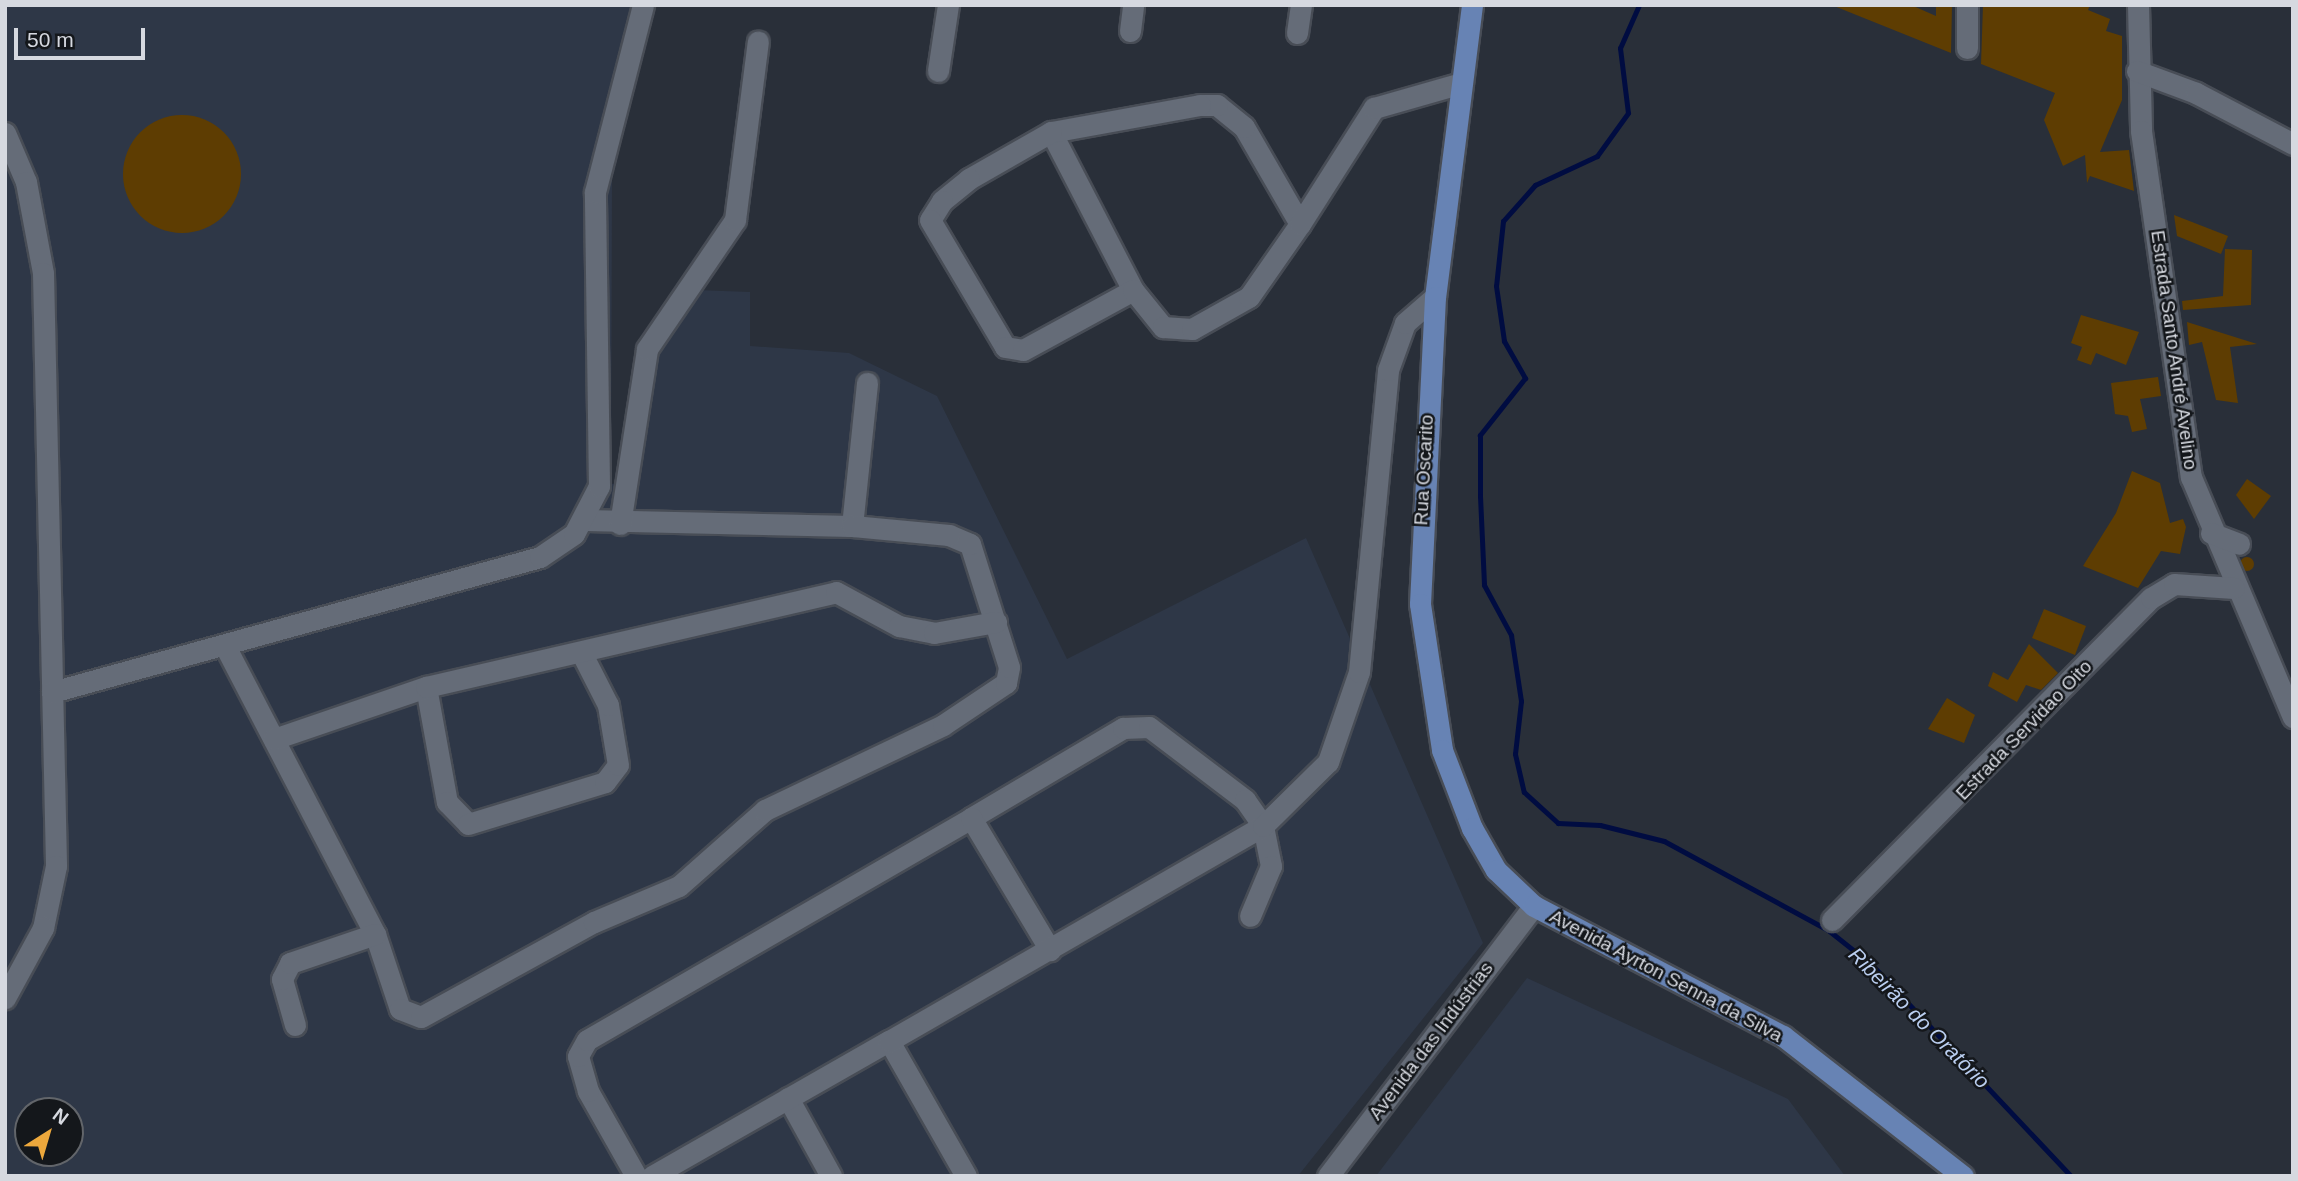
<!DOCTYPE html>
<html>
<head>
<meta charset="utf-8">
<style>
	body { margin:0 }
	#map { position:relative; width:2298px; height:1181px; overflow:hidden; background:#292f39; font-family:Arial,sans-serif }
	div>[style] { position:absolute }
	.built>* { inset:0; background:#2e3747 }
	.stream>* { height:5px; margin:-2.5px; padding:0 2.5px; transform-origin:2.5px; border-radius:2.5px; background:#000c41 }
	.building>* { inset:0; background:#5e3d02 }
	.round { border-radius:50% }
	.roads { filter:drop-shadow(2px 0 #484d56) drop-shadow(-2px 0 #484d56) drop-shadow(0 2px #484d56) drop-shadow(0 -2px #484d56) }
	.minor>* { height:21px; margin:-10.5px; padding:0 10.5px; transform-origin:10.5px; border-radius:10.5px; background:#656c78 }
	.major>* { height:21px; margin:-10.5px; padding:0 10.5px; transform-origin:10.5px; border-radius:10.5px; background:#6783b4 }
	span { translate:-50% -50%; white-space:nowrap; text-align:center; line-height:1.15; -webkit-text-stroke:5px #14171b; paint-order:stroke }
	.street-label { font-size:19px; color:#d6d9e0 }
	.water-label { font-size:21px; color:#bacef0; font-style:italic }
	.frame { position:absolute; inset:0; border:7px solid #d6d9e0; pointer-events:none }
	.north { position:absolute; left:14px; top:1097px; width:70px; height:70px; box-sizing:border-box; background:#14171b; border:2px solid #62656a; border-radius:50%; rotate:37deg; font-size:19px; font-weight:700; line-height:28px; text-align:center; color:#d6d9e0 }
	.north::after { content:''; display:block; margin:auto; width:24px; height:32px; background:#eda83c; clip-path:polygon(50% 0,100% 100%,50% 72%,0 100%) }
	.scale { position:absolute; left:14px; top:28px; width:131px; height:32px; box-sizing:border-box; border:4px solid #d6d9e0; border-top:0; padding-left:9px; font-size:21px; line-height:24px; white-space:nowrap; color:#d6d9e0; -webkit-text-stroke:5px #14171b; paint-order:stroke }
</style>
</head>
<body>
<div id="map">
	<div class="built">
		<i style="clip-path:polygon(evenodd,5px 5px,638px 5px,612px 176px,611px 484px,637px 481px,647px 361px,696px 290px,750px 292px,750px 346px,849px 353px,937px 396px,1067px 659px,1306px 538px,1483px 943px,1298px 1176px,5px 1176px,5px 5px,28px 1111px,70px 1111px,70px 1153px,28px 1153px,28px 1111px)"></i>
		<i style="clip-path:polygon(1527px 978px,1788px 1099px,1845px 1176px,1376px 1176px)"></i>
	</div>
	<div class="stream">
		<i style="left:1639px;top:5px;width:47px;rotate:113.8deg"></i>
		<i style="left:1620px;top:48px;width:65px;rotate:83deg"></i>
		<i style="left:1628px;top:113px;width:53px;rotate:125.8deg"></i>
		<i style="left:1597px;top:156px;width:68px;rotate:154.9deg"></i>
		<i style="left:1535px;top:185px;width:48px;rotate:131.6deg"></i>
		<i style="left:1503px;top:221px;width:65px;rotate:96.1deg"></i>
		<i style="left:1496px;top:286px;width:56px;rotate:81.7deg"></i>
		<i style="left:1504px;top:341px;width:43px;rotate:60.4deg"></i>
		<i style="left:1525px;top:378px;width:73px;rotate:128.3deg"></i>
		<i style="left:1480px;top:435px;width:61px;rotate:90deg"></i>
		<i style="left:1480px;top:496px;width:89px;rotate:87.4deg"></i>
		<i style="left:1484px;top:585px;width:57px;rotate:61.6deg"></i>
		<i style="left:1511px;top:635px;width:67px;rotate:81.4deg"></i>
		<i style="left:1521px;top:701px;width:53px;rotate:96.5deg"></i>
		<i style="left:1515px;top:754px;width:39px;rotate:77deg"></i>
		<i style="left:1524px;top:792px;width:46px;rotate:42.4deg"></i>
		<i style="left:1558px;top:823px;width:42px;rotate:2.7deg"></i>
		<i style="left:1600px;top:825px;width:66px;rotate:14deg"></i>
		<i style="left:1664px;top:841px;width:187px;rotate:28.5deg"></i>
		<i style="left:1828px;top:930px;width:56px;rotate:38.5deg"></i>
		<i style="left:1872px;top:965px;width:290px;rotate:46.7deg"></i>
	</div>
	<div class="building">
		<i style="clip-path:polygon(1911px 5px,1936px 16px,1936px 5px,1952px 5px,1951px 53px,1834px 6px)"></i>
		<i style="clip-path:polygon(1983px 5px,2090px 5px,2088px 10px,2110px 19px,2106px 31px,2122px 36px,2122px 100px,2100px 152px,2129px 150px,2134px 191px,2090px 176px,2087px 183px,2085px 155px,2063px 166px,2044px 120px,2055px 93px,1981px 64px)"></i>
		<i class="round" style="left:123px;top:115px;width:118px;height:118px"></i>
		<i style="clip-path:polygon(2174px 215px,2228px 236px,2221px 254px,2177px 236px)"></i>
		<i style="clip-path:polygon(2225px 249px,2252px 250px,2251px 305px,2183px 310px,2182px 301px,2223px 296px)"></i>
		<i style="clip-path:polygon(2081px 315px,2139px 332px,2126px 365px,2096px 353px,2091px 365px,2077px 360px,2082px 347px,2071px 343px)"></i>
		<i style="clip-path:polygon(2187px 322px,2257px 344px,2230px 347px,2238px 403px,2216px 400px,2202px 342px,2189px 345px)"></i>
		<i style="clip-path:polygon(2158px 377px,2161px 396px,2140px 399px,2147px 429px,2132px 432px,2128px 416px,2115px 414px,2111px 383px)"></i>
		<i style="clip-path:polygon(2132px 471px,2160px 483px,2170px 523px,2183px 519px,2186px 527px,2180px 554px,2161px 551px,2138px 588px,2083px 566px,2116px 513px)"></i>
		<i style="clip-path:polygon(2247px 479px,2271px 496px,2254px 519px,2236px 495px)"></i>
		<i class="round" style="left:2240px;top:557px;width:14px;height:14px"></i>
		<i style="clip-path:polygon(2044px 609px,2086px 626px,2075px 655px,2032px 638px)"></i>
		<i style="clip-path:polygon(2029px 644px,2058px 673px,2041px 690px,2026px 685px,2017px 702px,1988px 686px,1993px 672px,2008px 680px)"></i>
		<i style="clip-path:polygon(1947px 698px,1975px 715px,1964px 743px,1928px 729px)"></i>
	</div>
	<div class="roads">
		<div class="minor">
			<i style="left:2138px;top:5px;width:126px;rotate:88.6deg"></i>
			<i style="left:2141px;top:131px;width:350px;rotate:81.8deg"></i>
			<i style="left:2191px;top:477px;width:261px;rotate:67deg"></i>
			<i style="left:1130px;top:31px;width:26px;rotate:-83deg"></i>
			<i style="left:1297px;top:33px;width:28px;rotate:-82deg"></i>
			<i style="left:1967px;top:48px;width:43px;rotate:-90deg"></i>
			<i style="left:938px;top:71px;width:67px;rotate:-81.4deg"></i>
			<i style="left:2137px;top:71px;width:63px;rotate:20.4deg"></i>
			<i style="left:2196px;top:93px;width:110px;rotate:27.7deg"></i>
			<i style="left:1051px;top:132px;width:178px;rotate:62.6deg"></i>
			<i style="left:5px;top:133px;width:53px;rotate:66.8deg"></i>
			<i style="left:26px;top:182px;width:93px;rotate:79.4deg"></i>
			<i style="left:43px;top:273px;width:593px;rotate:88.74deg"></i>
			<i style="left:56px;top:866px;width:63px;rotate:101.8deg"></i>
			<i style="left:43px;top:928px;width:80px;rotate:118.5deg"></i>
			<i style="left:1300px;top:224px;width:112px;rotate:-120deg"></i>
			<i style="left:1244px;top:127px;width:35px;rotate:-141deg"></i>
			<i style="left:1217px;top:105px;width:17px;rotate:180deg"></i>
			<i style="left:1200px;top:105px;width:151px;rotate:169.7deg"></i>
			<i style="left:1051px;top:132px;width:95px;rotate:150.2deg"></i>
			<i style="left:969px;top:179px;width:35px;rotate:141deg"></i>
			<i style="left:942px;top:201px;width:22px;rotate:122deg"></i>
			<i style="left:930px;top:220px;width:147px;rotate:59.4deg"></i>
			<i style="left:1005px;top:347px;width:18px;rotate:9deg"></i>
			<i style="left:1023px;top:350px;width:125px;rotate:-28.6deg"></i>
			<i style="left:1133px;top:290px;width:48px;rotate:51deg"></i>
			<i style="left:1163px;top:327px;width:29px;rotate:4deg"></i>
			<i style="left:1192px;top:329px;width:65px;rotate:-29.3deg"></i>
			<i style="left:1249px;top:297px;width:89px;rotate:-55.1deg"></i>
			<i style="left:1300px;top:224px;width:138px;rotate:-57.5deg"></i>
			<i style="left:1374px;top:108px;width:91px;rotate:-15.9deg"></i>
			<i style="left:585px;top:520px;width:267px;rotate:1.3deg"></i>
			<i style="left:852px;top:526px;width:144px;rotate:-84deg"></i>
			<i style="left:620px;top:524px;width:177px;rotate:-81.2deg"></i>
			<i style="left:647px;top:349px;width:156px;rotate:-55.7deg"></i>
			<i style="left:735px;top:220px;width:180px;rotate:-82.7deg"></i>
			<i style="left:2211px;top:533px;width:30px;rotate:21deg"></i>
			<i style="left:225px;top:646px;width:325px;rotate:62.5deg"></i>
			<i style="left:375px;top:934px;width:79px;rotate:71.6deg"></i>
			<i style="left:400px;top:1009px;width:22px;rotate:21deg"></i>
			<i style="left:421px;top:1017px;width:197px;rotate:-28.8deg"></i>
			<i style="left:594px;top:922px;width:92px;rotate:-23deg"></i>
			<i style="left:679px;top:886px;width:115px;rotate:-41.5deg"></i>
			<i style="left:765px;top:810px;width:197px;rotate:-25.5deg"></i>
			<i style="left:943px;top:725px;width:76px;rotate:-33.7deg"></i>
			<i style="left:1006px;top:683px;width:16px;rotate:-79deg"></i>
			<i style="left:1009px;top:667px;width:129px;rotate:-107.6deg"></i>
			<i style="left:970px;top:544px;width:23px;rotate:-157deg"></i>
			<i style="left:949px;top:535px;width:97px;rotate:-174.7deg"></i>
			<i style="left:426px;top:687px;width:117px;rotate:79.7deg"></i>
			<i style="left:447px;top:802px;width:30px;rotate:46deg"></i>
			<i style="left:468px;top:824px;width:143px;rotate:-17deg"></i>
			<i style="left:605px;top:782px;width:21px;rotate:-53deg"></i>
			<i style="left:618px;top:765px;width:61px;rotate:-99.5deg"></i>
			<i style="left:608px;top:705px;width:59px;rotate:-117deg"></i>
			<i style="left:52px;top:692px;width:506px;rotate:-15.46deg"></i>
			<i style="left:540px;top:557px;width:41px;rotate:-34.1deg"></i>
			<i style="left:574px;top:534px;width:54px;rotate:-62.5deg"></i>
			<i style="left:599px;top:486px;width:294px;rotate:-90.8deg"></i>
			<i style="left:595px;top:192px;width:193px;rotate:-75.6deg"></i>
			<i style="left:274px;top:739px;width:161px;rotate:-18.9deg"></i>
			<i style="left:426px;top:687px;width:421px;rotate:-13deg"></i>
			<i style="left:836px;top:592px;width:72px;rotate:28.4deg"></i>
			<i style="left:899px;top:626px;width:36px;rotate:11deg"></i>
			<i style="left:934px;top:633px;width:63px;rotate:-10.1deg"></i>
			<i style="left:971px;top:818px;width:177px;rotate:-30.6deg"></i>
			<i style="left:1123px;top:728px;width:26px;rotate:-2deg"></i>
			<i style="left:1149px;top:727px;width:121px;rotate:37.2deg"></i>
			<i style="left:1245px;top:800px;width:32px;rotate:55deg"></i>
			<i style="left:1263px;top:826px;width:41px;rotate:78.7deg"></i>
			<i style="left:1271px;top:866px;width:54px;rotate:112.8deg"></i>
			<i style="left:1832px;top:920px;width:453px;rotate:-45.3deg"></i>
			<i style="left:2151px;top:598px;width:27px;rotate:-31deg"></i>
			<i style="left:2174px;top:584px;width:60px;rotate:3.8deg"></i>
			<i style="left:295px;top:1025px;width:48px;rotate:-105.8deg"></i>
			<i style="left:282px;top:979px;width:18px;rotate:-63deg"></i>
			<i style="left:290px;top:963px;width:90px;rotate:-18.8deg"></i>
			<i style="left:788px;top:1098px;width:89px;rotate:61.1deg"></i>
			<i style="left:636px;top:1176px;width:98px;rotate:-119.5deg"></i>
			<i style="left:588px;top:1091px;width:36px;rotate:-106deg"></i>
			<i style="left:578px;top:1056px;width:18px;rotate:-61deg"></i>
			<i style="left:587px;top:1040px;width:444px;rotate:-30deg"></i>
			<i style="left:971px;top:818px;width:154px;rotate:59.1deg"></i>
			<i style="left:652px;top:1176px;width:273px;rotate:-29.7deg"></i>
			<i style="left:966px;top:1176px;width:155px;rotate:-119.7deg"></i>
			<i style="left:889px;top:1041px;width:431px;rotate:-29.9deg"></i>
			<i style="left:1263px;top:826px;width:91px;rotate:-44.6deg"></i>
			<i style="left:1328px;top:762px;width:95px;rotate:-71deg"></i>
			<i style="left:1359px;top:672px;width:303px;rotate:-84.5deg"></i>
			<i style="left:1388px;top:370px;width:50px;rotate:-70.1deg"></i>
			<i style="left:1405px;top:323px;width:40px;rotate:-41deg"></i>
			<i style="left:1328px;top:1176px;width:340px;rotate:-52.7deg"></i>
		</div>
		<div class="major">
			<i style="left:1472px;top:5px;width:294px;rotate:97.2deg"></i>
			<i style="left:1435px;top:297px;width:307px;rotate:92.8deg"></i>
			<i style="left:1420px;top:604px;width:148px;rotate:81.4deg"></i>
			<i style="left:1442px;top:750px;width:84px;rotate:69deg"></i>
			<i style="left:1472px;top:828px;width:48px;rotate:60.3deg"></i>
			<i style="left:1496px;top:870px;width:52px;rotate:43.5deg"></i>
			<i style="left:1534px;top:906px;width:281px;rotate:27.6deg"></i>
			<i style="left:1783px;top:1036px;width:228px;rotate:37.9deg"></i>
		</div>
	</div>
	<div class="street-label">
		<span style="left:2174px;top:350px;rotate:82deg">Estrada Santo André Avelino</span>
		<span style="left:1424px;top:470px;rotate:-87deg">Rua Oscarito</span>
		<span style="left:2024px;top:730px;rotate:-46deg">Estrada Servidao Oito</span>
		<span style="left:1666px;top:976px;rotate:28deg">Avenida Ayrton Senna da Silva</span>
		<span style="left:1431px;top:1041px;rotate:-53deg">Avenida das Indústrias</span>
	</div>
	<div class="water-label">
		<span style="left:1919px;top:1018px;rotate:45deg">Ribeirão do Oratório</span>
	</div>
	<div class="frame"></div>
	<div class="north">N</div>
	<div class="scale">50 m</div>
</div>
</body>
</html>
